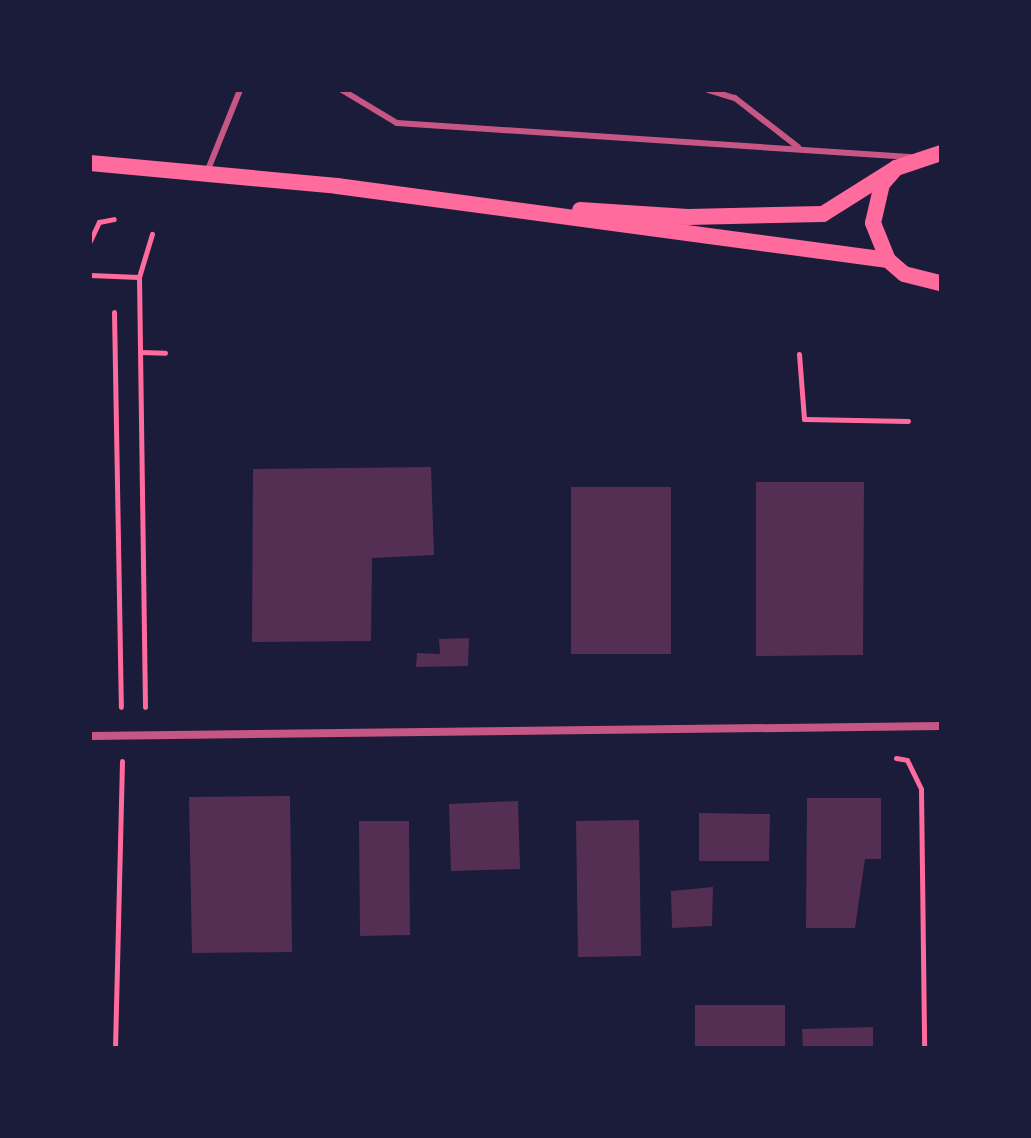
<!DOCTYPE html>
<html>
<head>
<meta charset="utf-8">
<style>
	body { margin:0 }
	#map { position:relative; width:1031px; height:1138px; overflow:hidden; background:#1b1b3a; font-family:"Open Sans",sans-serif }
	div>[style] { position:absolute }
	.building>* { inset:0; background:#542f53 }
	.path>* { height:5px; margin:-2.5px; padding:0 2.5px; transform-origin:2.5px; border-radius:2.5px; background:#ff6b9d }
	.service>* { height:6px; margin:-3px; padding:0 3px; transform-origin:3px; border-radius:3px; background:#c65784 }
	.minor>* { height:8px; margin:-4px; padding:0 4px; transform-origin:4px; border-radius:4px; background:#c65784 }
	.secondary>* { height:16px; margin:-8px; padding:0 8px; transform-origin:8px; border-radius:8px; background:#ff6b9d }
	span { translate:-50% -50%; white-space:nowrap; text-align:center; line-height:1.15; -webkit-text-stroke:6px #1b1b3a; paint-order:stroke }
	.frame { position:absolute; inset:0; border:92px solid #1b1b3a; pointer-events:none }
</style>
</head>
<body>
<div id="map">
	<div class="building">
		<i style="clip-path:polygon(431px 467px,434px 555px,372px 558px,371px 641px,252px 642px,253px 469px)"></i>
		<i style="clip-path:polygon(756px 482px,864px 482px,863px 655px,756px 656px)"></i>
		<i style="clip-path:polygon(571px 487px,671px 487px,671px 654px,571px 654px)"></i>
		<i style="clip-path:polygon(469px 638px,468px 666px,416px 667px,417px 653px,440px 654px,439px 639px)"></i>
		<i style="clip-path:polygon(290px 796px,292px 952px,192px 953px,189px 797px)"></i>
		<i style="clip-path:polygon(807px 798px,881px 798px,881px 859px,865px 859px,855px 928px,806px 928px)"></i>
		<i style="clip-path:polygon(518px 801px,520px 869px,451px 871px,449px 804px)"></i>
		<i style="clip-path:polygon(699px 813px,770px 814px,769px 861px,699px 861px)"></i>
		<i style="clip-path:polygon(639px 820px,641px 956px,578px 957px,576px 821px)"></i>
		<i style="clip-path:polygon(359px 821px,409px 821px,410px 935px,360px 936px)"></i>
		<i style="clip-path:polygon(713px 887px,712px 926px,672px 928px,671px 891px)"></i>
		<i style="clip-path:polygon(695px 1005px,785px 1005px,785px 1048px,695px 1048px)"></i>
		<i style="clip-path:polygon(873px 1027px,873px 1048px,803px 1048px,802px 1029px)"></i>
	</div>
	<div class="path">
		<i style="left:90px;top:241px;width:21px;rotate:-65deg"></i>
		<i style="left:99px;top:222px;width:15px;rotate:-11deg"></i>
		<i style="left:90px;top:275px;width:49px;rotate:2.3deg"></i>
		<i style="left:114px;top:312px;width:395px;rotate:89deg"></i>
		<i style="left:140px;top:352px;width:25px;rotate:2deg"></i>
		<i style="left:799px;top:354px;width:65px;rotate:85.6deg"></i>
		<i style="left:804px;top:419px;width:104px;rotate:1.1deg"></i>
		<i style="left:145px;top:707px;width:430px;rotate:-90.8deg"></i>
		<i style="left:139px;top:277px;width:45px;rotate:-73.2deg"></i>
		<i style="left:896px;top:758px;width:11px;rotate:10deg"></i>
		<i style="left:907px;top:760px;width:32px;rotate:64deg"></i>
		<i style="left:921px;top:789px;width:259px;rotate:89.3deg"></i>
		<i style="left:115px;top:1048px;width:287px;rotate:-88.6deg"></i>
	</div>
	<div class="service">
		<i style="left:342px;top:90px;width:64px;rotate:31deg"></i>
		<i style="left:397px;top:123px;width:514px;rotate:3.79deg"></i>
		<i style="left:708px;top:90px;width:28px;rotate:17deg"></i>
		<i style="left:735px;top:98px;width:80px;rotate:37.9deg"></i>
		<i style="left:207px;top:172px;width:88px;rotate:-68.1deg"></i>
	</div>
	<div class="minor">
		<i style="left:90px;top:736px;width:851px;rotate:-0.67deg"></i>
	</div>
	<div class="secondary">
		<i style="left:941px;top:153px;width:47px;rotate:161.6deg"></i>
		<i style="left:896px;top:168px;width:21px;rotate:131deg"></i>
		<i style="left:882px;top:184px;width:40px;rotate:103deg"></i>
		<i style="left:873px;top:223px;width:40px;rotate:68deg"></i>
		<i style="left:888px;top:260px;width:21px;rotate:41deg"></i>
		<i style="left:904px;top:274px;width:38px;rotate:14deg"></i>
		<i style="left:90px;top:163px;width:248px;rotate:5.3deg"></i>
		<i style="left:337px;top:186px;width:556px;rotate:7.65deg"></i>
		<i style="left:580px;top:210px;width:108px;rotate:3.7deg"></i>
		<i style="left:688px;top:217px;width:135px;rotate:-1.3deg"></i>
		<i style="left:823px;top:214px;width:86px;rotate:-32.2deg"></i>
	</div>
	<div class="frame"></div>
</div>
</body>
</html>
